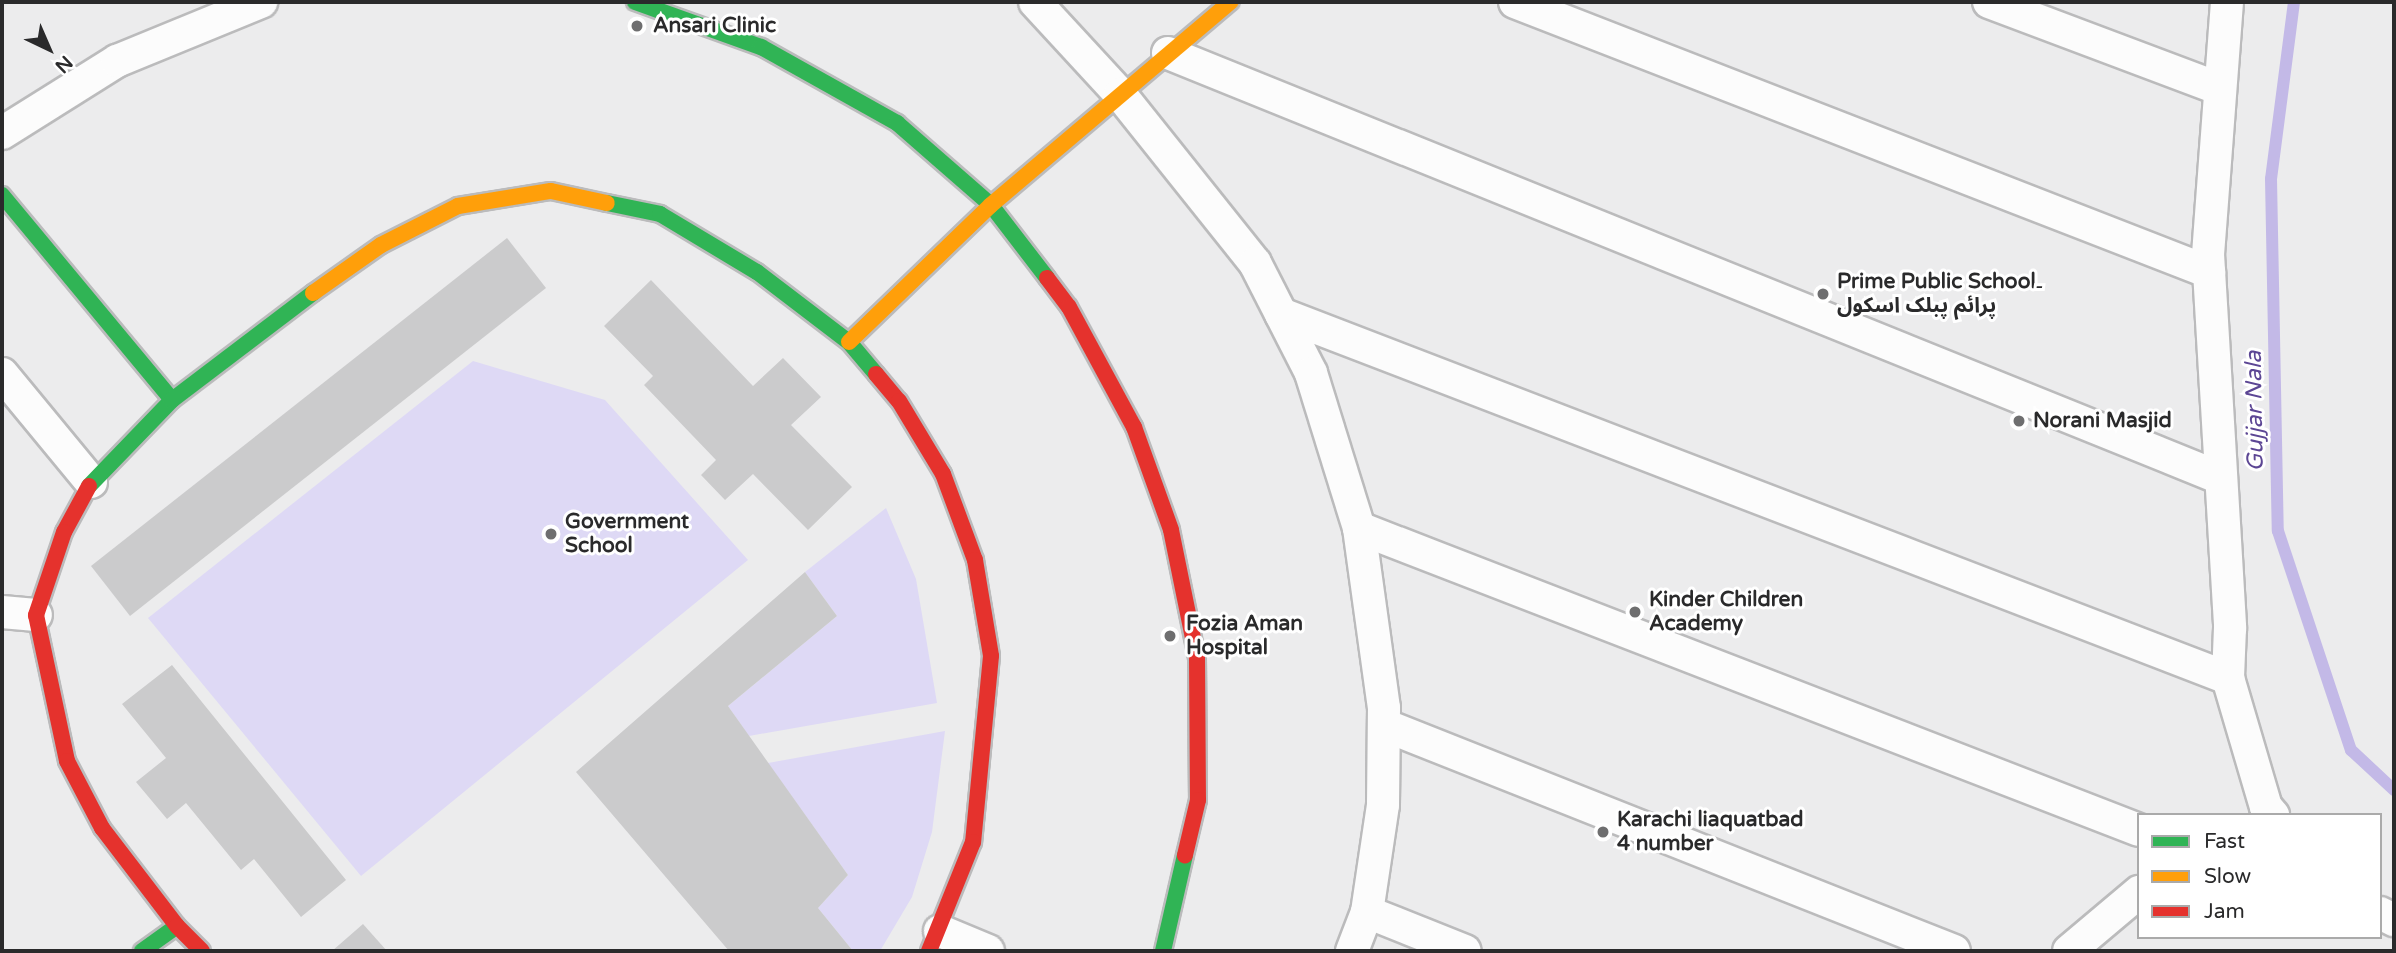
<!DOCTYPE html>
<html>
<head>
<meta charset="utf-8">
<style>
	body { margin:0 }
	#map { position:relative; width:2396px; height:953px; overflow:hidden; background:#ececed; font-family:"Varela Round","Noto Sans Arabic",sans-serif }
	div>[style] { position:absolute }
	.green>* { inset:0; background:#ded9f5 }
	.stream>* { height:12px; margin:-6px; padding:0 6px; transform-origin:6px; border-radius:6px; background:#c3b9e7 }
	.building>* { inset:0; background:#cbcbcc }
	.roads { filter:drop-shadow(2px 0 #bbbbbc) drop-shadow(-2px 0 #bbbbbc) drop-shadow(0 2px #bbbbbc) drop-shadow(0 -2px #bbbbbc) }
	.street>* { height:32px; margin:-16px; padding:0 16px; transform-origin:16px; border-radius:16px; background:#fcfcfc }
	.fast>* { height:16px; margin:-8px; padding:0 8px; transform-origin:8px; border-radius:8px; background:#30b455 }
	.slow>* { height:16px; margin:-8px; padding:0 8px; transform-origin:8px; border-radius:8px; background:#ff9f0a }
	.jam>* { height:16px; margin:-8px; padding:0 8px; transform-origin:8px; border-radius:8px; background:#e5322d }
	.dots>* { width:19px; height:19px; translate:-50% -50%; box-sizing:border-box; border:4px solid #fff; border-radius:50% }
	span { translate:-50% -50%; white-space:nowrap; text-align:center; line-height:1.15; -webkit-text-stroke:6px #fff; paint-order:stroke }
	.poi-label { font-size:21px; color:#2a2a2b; font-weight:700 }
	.left { translate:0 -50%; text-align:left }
	.water-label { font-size:23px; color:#5c4694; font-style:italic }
	.frame { position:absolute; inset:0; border:4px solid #2a2a2b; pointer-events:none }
	.legend { position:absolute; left:2137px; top:813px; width:245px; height:126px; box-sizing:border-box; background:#fff; border:2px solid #aaa; margin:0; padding:9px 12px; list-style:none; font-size:21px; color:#2a2a2b }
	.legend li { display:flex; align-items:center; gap:14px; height:35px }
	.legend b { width:35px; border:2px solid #aaa }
	.north { position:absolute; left:14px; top:14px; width:70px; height:70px; -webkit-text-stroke:5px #fff; paint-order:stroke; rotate:136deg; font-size:19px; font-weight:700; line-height:28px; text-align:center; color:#2a2a2b }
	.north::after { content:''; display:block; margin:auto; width:24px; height:32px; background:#2a2a2b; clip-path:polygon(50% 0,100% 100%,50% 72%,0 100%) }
</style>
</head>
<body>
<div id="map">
	<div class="green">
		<i style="clip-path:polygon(473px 361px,605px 400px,748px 560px,361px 876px,148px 618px)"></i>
		<i style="clip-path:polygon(886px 508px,916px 579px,937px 703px,749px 736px,728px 706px,837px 616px,805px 572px)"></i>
		<i style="clip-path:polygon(945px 731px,932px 832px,912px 897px,880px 951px,853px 951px,818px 908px,848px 875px,768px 763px)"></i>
	</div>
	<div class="stream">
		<i style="left:2294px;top:2px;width:178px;rotate:97.4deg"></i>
		<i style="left:2271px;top:179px;width:352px;rotate:88.9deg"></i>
		<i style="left:2278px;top:531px;width:231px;rotate:71.6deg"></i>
		<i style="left:2351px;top:750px;width:59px;rotate:42.9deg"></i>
	</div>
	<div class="building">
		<i style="clip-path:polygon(507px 238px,546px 288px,130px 616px,91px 566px)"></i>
		<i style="clip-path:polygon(651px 280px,753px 386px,783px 358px,821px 397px,791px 425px,852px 487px,808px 530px,753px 474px,725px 500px,701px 475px,716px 460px,644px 385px,653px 376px,604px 326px)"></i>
		<i style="clip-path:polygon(805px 572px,837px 616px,728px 706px,848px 875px,818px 908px,853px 951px,729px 951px,576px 772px)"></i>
		<i style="clip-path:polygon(172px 665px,346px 880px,301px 917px,254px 859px,241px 870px,186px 803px,167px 819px,136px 782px,166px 758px,122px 704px)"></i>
		<i style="clip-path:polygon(363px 924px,387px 951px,332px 951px)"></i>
	</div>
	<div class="roads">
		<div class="street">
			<i style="left:1035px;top:2px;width:125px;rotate:47.3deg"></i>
			<i style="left:1120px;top:94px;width:216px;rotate:51.4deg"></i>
			<i style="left:1255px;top:263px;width:123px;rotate:63deg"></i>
			<i style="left:1311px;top:373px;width:162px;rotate:72.8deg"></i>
			<i style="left:1359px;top:528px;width:182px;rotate:82.1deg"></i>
			<i style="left:1384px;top:708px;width:97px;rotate:90.6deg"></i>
			<i style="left:1383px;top:805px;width:108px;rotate:98.5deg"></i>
			<i style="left:1367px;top:912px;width:42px;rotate:111deg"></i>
			<i style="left:1515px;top:2px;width:745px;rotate:21.26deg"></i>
			<i style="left:1989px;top:2px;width:245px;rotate:20.6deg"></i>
			<i style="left:2227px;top:2px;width:253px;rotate:94.3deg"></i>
			<i style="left:2208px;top:254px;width:375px;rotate:86.6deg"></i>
			<i style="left:2230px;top:628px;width:50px;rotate:92.3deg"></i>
			<i style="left:2228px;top:678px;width:134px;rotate:73.6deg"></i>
			<i style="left:2266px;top:807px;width:11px;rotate:49deg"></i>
			<i style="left:1168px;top:53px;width:1132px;rotate:21.99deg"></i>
			<i style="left:2px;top:133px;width:136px;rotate:-32.1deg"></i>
			<i style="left:117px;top:61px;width:156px;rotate:-22.3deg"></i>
			<i style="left:1281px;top:314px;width:1015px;rotate:21.03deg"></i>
			<i style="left:2px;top:374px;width:140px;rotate:50.5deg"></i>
			<i style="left:1359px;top:528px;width:836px;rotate:21.17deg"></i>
			<i style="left:2px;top:612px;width:34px;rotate:5deg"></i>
			<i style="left:1384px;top:725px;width:613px;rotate:21.63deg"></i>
			<i style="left:1367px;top:912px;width:105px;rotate:21.7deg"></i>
			<i style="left:2380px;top:913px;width:16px;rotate:27deg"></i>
			<i style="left:940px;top:931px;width:52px;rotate:22.6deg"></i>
			<i style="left:2069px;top:951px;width:92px;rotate:-40.1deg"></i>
		</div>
		<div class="fast">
			<i style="left:635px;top:2px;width:134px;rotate:19.7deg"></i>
			<i style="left:761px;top:47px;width:156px;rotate:29.2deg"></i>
			<i style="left:897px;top:123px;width:125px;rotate:41.1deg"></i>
			<i style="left:991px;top:205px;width:92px;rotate:52.5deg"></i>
			<i style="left:2px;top:195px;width:266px;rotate:50.3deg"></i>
			<i style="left:607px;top:203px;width:54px;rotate:11.7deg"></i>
			<i style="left:660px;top:214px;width:113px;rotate:30.9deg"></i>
			<i style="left:757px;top:272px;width:116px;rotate:37.3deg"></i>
			<i style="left:849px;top:342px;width:42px;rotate:49.8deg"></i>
			<i style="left:89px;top:486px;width:120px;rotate:-46deg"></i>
			<i style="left:172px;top:400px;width:177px;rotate:-37.2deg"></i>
			<i style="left:142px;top:951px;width:43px;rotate:-35.5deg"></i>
			<i style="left:1163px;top:951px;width:98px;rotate:-77.1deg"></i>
		</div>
		<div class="slow">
			<i style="left:313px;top:293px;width:83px;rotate:-35.2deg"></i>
			<i style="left:381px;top:245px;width:86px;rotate:-26.9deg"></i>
			<i style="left:458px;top:206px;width:94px;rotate:-9.2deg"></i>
			<i style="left:551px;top:191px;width:57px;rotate:12.1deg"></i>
			<i style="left:849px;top:342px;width:197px;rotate:-44deg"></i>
			<i style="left:991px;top:205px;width:314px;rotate:-40.3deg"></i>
		</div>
		<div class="jam">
			<i style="left:1047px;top:278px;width:36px;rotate:53deg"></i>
			<i style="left:1069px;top:307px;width:136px;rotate:61.6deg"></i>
			<i style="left:1134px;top:427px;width:109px;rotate:70.2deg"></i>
			<i style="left:1171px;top:530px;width:131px;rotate:78.5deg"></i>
			<i style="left:1197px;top:658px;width:142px;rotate:89.6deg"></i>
			<i style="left:1198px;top:800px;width:57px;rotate:103.3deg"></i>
			<i style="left:876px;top:374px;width:35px;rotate:50deg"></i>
			<i style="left:899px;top:401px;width:85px;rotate:58.9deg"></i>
			<i style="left:943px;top:474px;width:92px;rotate:69.6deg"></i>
			<i style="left:975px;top:560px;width:97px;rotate:80.5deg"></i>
			<i style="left:991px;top:656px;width:187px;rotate:95.5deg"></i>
			<i style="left:973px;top:842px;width:118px;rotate:112deg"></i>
			<i style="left:89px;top:486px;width:52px;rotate:118.5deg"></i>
			<i style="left:64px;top:532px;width:88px;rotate:108.6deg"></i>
			<i style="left:36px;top:615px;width:149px;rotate:78deg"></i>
			<i style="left:67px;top:761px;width:76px;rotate:62.4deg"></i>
			<i style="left:102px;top:828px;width:123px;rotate:52.6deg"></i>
			<i style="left:177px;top:926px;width:35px;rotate:45deg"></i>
		</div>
	</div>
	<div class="dots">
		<i style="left:637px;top:26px;background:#6e6e6f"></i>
		<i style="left:1823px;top:294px;background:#6e6e6f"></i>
		<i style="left:2019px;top:421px;background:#6e6e6f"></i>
		<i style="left:551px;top:534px;background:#6e6e6f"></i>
		<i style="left:1635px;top:612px;background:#6e6e6f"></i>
		<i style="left:1170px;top:636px;background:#6e6e6f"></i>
		<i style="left:1603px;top:832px;background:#6e6e6f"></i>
	</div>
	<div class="poi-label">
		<span class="left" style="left:653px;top:26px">Ansari Clinic</span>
		<span class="left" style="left:1837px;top:294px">Prime Public School۔<br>پرائم پبلک اسکول</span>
		<span class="left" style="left:2033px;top:421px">Norani Masjid</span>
		<span class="left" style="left:565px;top:534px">Government<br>School</span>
		<span class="left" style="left:1649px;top:612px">Kinder Children<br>Academy</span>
		<span class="left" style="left:1186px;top:636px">Fozia Aman<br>Hospital</span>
		<span class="left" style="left:1617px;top:832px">Karachi liaquatbad<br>4 number</span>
	</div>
	<div class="water-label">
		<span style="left:2255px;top:411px;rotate:-91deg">Gujjar Nala</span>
	</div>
	<div class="frame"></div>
	<ul class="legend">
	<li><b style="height:9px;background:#30b455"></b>Fast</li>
	<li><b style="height:9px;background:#ff9f0a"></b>Slow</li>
	<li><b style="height:9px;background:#e5322d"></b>Jam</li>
	</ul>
	<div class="north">N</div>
</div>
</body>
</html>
